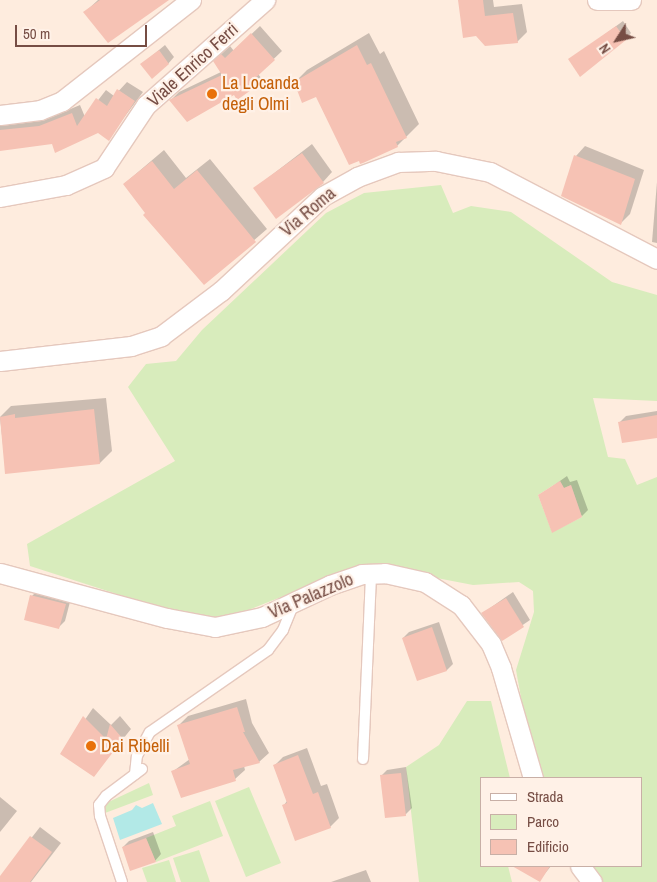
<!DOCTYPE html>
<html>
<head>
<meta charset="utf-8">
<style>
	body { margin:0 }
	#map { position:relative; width:657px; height:882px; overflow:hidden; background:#feecde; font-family:"Archivo Narrow",sans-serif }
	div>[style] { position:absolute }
	.green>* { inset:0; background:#d8ecbc }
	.water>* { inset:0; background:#b2e9e7 }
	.shadow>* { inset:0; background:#0003 }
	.building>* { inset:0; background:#f6c2b4 }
	.roads { filter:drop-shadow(1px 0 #e5c8bd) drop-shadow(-1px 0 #e5c8bd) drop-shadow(0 1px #e5c8bd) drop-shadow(0 -1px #e5c8bd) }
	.service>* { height:10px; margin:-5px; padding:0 5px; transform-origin:5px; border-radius:5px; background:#fff }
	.minor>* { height:19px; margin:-9.5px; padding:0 9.5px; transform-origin:9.5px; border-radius:9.5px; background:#fff }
	.dots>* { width:14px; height:14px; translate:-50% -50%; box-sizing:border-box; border:2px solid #fff1e7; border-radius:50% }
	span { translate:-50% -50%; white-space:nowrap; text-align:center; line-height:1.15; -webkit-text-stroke:4.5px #fff1e7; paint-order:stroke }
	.street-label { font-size:18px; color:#764d44 }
	.food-label { font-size:18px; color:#c56008 }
	.left { translate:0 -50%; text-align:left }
	.legend { position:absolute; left:480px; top:777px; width:162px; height:90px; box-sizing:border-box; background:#fff1e7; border:1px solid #c8afa6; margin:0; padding:6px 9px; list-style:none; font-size:15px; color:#764d44 }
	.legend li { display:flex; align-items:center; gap:10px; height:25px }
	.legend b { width:25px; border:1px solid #c8afa6 }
	.north { position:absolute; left:592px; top:15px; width:50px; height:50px; -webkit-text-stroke:4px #fff1e7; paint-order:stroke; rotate:235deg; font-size:14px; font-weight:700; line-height:20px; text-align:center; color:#764d44 }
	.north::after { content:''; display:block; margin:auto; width:18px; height:22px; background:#764d44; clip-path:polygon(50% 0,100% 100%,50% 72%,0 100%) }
	.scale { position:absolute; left:15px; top:25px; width:132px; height:22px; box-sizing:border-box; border:2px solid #764d44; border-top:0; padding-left:6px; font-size:15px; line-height:18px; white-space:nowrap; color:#764d44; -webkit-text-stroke:4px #fff1e7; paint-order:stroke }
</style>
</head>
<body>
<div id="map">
	<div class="green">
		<i style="clip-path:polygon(evenodd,441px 185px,453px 213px,471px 206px,511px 212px,612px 282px,657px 295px,657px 401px,593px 398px,608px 457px,625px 459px,637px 485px,657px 477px,657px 882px,602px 882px,589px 866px,641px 866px,641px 778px,541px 778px,526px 725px,516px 670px,534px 612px,533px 591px,519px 582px,473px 585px,364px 564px,228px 618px,185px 616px,30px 566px,27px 544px,175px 461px,128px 387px,146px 364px,176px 361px,202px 330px,326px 213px,364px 193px,441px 185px,560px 481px,564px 488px,571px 485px,582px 517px,552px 532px,538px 495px,560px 481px)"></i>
		<i style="clip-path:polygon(467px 701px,491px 701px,510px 778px,481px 778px,481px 866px,508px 866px,512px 882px,419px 882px,406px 767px,439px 745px)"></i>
		<i style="clip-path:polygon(149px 783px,153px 795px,105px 813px,102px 805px)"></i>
		<i style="clip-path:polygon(249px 787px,281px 863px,246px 877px,215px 801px)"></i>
		<i style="clip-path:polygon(210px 801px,223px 836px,156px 862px,146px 838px,176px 826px,172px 816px)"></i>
		<i style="clip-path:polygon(199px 850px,210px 882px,181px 882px,173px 858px)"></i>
		<i style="clip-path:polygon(169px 860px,176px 882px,147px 882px,142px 868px)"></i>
	</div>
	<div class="water">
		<i style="clip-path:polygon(153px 803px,162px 824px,120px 840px,113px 818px,132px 810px,136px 805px,142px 808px)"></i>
	</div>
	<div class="shadow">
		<i style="clip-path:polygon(98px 0,165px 0,85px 12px)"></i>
		<i style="clip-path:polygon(459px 0,493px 0,494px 7px,522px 4px,527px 32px,517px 42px)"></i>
		<i style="clip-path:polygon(623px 21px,631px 33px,625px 40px,570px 60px)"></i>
		<i style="clip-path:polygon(260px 26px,282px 51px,258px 74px,262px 79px,253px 87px,238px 98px,234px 94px,171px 100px,179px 92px,221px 72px,214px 61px,230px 46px,234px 51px)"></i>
		<i style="clip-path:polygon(369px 33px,380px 54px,384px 51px,419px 124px,397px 146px,295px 82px,307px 70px)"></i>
		<i style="clip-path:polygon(165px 45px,174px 57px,168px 64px,142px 64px)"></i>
		<i style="clip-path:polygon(127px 82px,143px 92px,108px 139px,98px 132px,0 149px,0 123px,49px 118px,80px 105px,85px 117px,106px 90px,114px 96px)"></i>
		<i style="clip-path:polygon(312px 144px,332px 172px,323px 182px,255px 188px)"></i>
		<i style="clip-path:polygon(585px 146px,644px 170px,630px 214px,621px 223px,576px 156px)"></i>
		<i style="clip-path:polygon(164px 150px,186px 178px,210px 159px,267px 229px,204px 283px,124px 184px)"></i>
		<i style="clip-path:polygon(657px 182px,657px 243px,652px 242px)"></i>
		<i style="clip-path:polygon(106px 398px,112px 451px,100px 463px,6px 473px,0 417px,11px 406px)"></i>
		<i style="clip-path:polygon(657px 411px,657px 437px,620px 422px,626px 416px)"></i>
		<i style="clip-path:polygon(567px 476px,570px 482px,577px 480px,588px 510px,582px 516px,540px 495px)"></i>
		<i style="clip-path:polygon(38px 590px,71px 598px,65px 621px,59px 627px,32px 596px)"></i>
		<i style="clip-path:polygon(513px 592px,530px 620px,502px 639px,483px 613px)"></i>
		<i style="clip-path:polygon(439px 622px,453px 664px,447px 670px,418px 680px,403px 638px,409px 632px)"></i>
		<i style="clip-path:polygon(246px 699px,252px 723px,269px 753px,259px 762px,244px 766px,245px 770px,235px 779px,172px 772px,190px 759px,179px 725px,188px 716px)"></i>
		<i style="clip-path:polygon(93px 708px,111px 725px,120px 716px,131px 729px,94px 775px,62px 753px)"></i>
		<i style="clip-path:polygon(307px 748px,321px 786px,327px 784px,339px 818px,330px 827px,284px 805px,287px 801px,274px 766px,283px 757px)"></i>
		<i style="clip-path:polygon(406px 767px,412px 808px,405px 815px,381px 776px,387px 770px)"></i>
		<i style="clip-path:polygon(0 797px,17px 811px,0 832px)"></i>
		<i style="clip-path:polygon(40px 827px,61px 843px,31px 882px,3px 882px,0 878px)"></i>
		<i style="clip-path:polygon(153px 832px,161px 854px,155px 861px,123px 847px,129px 841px)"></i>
		<i style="clip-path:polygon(518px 866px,551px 866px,539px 881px)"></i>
		<i style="clip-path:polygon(366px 870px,371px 882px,331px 882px)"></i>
	</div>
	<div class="building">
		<i style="clip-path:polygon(100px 0,169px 0,108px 43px,83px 12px)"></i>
		<i style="clip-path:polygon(458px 0,483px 0,485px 16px,513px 13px,518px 43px,485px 46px,476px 36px,463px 38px)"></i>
		<i style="clip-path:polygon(616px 26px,626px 40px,580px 77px,568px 59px)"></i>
		<i style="clip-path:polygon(251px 33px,275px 60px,250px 83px,254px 88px,237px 100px,234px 95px,187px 122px,169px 100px,222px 75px,213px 61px,221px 54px,225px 58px)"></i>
		<i style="clip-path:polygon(357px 45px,367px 65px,371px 63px,407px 138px,396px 142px,398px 147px,363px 163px,360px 164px,359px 161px,349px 165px,316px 97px,302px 103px,294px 82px)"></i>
		<i style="clip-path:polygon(159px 50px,169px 64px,152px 79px,140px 64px)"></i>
		<i style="clip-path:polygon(117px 89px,135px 101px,109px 141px,98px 133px,55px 153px,52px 144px,0 151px,0 130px,39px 126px,72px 113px,77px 126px,96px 98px,107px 106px)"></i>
		<i style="clip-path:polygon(302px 153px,324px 183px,276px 219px,253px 188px)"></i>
		<i style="clip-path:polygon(574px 155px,635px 179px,621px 225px,561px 196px)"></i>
		<i style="clip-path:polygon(152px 161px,174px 189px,197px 170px,256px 242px,204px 285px,143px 215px,145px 213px,123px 184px)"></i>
		<i style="clip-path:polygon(94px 409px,100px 464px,5px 474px,0 417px,15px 414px,15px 418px)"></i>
		<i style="clip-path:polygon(657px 415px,657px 438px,622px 443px,618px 422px)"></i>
		<i style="clip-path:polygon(560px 481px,564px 488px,571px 485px,582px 517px,552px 533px,538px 495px)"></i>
		<i style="clip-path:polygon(30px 595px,66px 604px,59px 629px,24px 620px)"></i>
		<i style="clip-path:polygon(506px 598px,524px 627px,502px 641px,481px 613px)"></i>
		<i style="clip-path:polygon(432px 627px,447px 671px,417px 681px,402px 638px)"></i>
		<i style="clip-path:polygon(237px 707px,245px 732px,243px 732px,260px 763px,233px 770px,236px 781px,181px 798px,171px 771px,190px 764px,177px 725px)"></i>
		<i style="clip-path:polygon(83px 716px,106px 739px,110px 724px,123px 739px,94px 777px,60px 754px)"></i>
		<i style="clip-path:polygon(298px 755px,313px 794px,318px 792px,331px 828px,295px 841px,282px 805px,287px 803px,273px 765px)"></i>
		<i style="clip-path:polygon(401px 773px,406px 816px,385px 818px,380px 775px)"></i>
		<i style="clip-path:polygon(30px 836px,52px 852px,30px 882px,0 882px,0 876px)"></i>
		<i style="clip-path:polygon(146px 838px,156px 862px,130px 871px,122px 847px)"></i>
		<i style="clip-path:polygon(512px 866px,550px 866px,540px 882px)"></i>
	</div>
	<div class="roads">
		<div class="service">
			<i style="left:363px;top:759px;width:186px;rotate:-87.5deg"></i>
			<i style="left:135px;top:774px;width:18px;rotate:-84deg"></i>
			<i style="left:137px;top:756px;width:27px;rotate:-62deg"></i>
			<i style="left:150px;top:732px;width:144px;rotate:-34.8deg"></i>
			<i style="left:268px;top:650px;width:25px;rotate:-53deg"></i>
			<i style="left:283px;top:630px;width:31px;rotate:-68deg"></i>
			<i style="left:122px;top:882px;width:70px;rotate:-108.4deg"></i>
			<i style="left:100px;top:816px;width:11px;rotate:-95deg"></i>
			<i style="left:99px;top:805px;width:11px;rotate:-52deg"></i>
			<i style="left:106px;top:796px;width:45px;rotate:-36.9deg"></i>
		</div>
		<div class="minor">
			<i style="left:597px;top:0;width:34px"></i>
			<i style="left:0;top:115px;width:40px;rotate:-7.1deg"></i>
			<i style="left:40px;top:110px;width:24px;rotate:-22deg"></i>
			<i style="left:62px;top:101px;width:164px;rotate:-38.1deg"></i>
			<i style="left:0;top:197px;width:67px;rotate:-10.3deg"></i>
			<i style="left:66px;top:185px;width:42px;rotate:-24.1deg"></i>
			<i style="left:104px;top:168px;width:76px;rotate:-56.3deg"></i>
			<i style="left:146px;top:105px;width:159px;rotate:-41.4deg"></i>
			<i style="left:0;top:361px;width:132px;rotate:-6.5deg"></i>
			<i style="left:131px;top:346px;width:32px;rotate:-18deg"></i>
			<i style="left:161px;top:336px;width:75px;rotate:-36.9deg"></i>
			<i style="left:221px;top:291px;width:139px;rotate:-43deg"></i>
			<i style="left:323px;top:196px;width:39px;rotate:-29deg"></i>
			<i style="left:357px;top:177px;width:44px;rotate:-20.1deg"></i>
			<i style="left:398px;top:162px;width:38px;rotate:-2deg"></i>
			<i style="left:436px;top:161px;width:55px;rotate:11.5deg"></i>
			<i style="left:490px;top:172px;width:188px;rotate:27.5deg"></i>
			<i style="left:0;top:573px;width:173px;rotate:15.1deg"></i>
			<i style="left:167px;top:618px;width:49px;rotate:10.6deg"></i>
			<i style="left:215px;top:627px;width:48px;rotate:-12deg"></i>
			<i style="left:262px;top:617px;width:75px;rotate:-25.2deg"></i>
			<i style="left:330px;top:585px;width:34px;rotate:-19deg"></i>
			<i style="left:362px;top:574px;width:23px;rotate:-2deg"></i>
			<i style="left:385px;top:573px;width:41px;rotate:12.7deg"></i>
			<i style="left:425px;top:582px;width:43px;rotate:32.6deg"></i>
			<i style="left:461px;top:605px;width:49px;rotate:52.4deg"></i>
			<i style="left:491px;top:644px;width:26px;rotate:67deg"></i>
			<i style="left:501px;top:668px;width:115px;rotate:73.8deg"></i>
			<i style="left:580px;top:866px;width:20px;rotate:53deg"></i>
		</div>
	</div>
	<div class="dots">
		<i style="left:212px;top:94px;background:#e8710a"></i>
		<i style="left:91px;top:746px;background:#e8710a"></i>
	</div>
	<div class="street-label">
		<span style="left:193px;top:65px;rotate:-42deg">Viale Enrico Ferri</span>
		<span style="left:308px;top:212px;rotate:-40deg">Via Roma</span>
		<span style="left:311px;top:596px;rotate:-23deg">Via Palazzolo</span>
	</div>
	<div class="food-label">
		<span class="left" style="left:222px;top:94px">La Locanda<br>degli Olmi</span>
		<span class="left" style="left:101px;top:746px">Dai Ribelli</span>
	</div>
	<ul class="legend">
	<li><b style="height:6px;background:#fff"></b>Strada</li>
	<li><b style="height:14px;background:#d8ecbc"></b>Parco</li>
	<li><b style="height:14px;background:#f6c2b4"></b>Edificio</li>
	</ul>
	<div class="north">N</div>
	<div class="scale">50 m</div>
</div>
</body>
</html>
